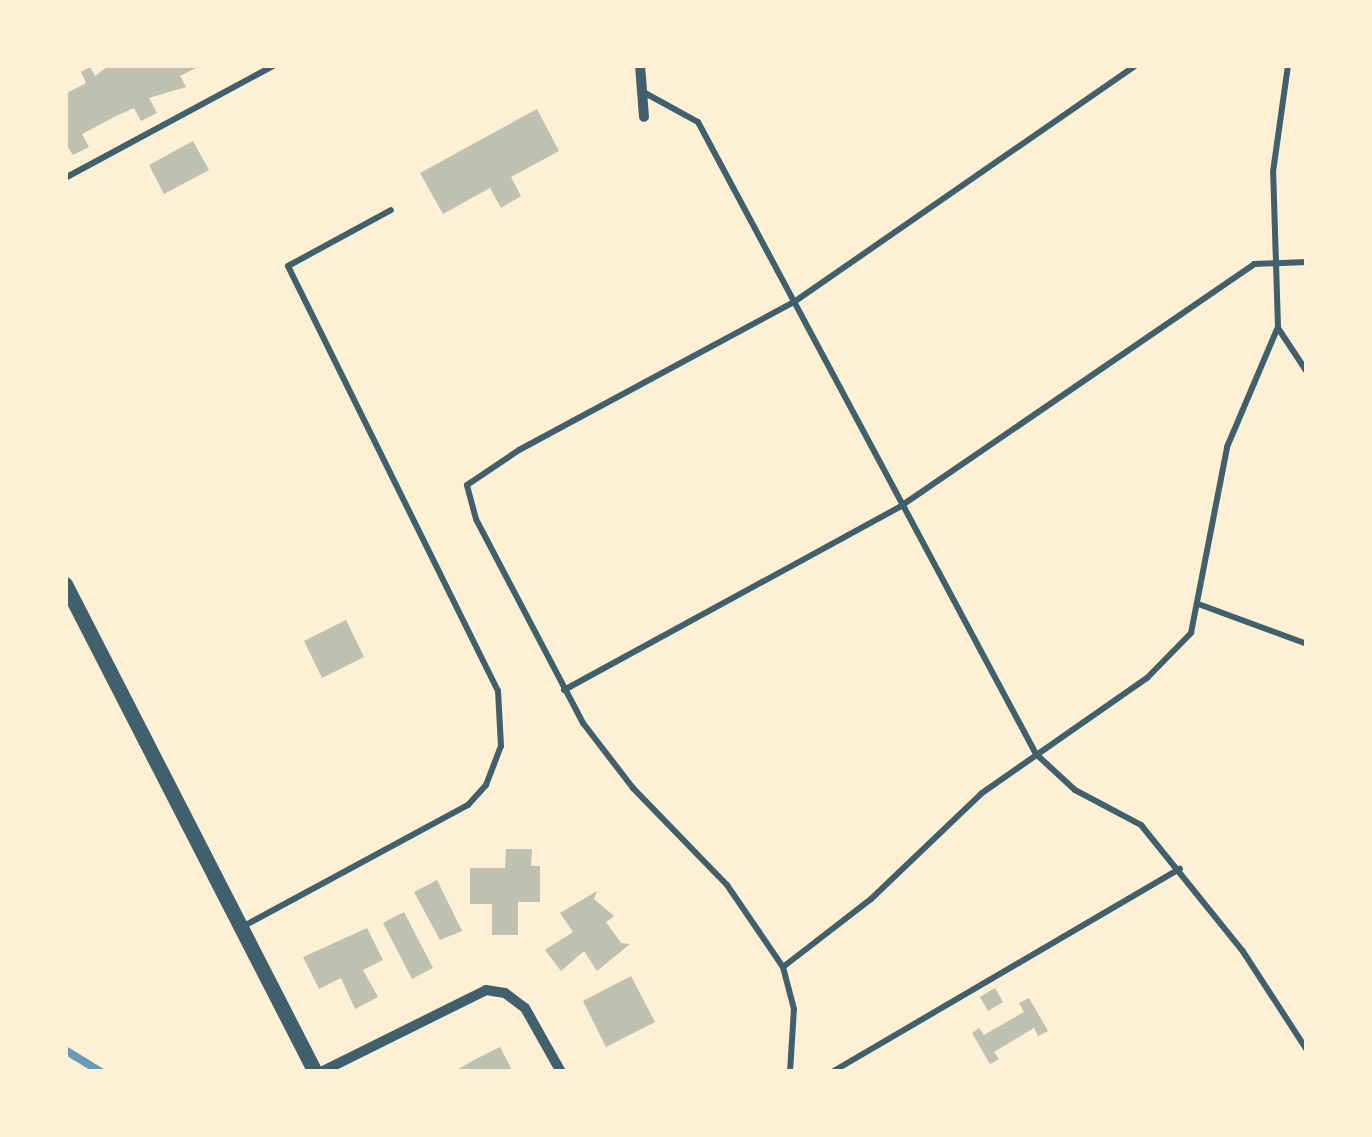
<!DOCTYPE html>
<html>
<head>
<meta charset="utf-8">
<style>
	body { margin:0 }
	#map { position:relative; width:1372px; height:1137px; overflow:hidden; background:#fdf0d5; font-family:Mulish,sans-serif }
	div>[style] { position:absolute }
	.stream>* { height:8px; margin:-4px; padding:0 4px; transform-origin:4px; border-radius:4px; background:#669bbc }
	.building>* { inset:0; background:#bec0b2 }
	.service>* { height:6px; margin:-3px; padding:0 3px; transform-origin:3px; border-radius:3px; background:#3f606c }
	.minor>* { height:10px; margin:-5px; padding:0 5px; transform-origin:5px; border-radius:5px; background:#3f606c }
	.tertiary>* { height:15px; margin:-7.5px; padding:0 7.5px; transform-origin:7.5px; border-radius:7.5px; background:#3f606c }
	span { translate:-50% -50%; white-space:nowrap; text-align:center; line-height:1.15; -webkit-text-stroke:10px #fdf0d5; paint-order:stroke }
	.frame { position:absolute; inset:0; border:68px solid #fdf0d5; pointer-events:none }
</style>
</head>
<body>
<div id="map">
	<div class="stream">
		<i style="left:65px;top:1050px;width:42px;rotate:31.4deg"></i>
	</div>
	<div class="building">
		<i style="clip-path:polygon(110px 65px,202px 65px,180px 76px,186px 87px,149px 98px,157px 113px,141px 121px,134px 108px,116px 116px,82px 134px,89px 147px,73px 155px,65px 143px,65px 94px,86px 83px,81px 72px,90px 67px,95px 76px)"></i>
		<i style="clip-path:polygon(537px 109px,559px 151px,511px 177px,521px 196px,501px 208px,490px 188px,443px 214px,420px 173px)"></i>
		<i style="clip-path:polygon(193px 141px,209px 170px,164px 194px,149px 165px)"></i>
		<i style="clip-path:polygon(346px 620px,364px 657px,322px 678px,304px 641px)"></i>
		<i style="clip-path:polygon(506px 849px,532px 849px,531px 866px,540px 866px,540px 902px,518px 902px,518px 935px,492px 935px,492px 904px,470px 904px,470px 868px,505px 868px)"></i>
		<i style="clip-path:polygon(437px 880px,462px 931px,440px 940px,414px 892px)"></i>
		<i style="clip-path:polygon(597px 891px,594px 899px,614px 916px,606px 922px,621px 943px,630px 944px,597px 971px,584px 951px,561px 971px,545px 950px,573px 932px,560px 913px)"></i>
		<i style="clip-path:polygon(404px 912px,433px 968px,412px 979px,383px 923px)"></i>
		<i style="clip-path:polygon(367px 928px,383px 960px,363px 970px,378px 997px,355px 1009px,341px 978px,319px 989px,303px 957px)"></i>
		<i style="clip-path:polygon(631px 976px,655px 1022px,606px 1047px,583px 1001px)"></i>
		<i style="clip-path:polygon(995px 988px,1003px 1002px,988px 1011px,980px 997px)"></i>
		<i style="clip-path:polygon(1029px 998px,1048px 1031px,1038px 1036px,1034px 1028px,994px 1052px,999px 1059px,990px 1064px,972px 1033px,979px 1028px,984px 1035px,1024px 1012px,1019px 1003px)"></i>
		<i style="clip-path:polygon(500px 1047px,513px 1072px,453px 1072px,476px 1059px)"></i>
	</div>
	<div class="service">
		<i style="left:645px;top:93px;width:60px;rotate:28.7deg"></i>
		<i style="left:698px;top:122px;width:717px;rotate:61.86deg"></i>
		<i style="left:1036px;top:754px;width:53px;rotate:42.7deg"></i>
		<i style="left:1075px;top:790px;width:75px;rotate:27.9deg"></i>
		<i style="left:1141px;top:825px;width:161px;rotate:51.1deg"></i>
		<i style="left:1242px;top:950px;width:119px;rotate:57deg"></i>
		<i style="left:65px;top:178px;width:238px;rotate:-28.3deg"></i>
		<i style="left:1278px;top:328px;width:53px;rotate:56.6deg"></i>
		<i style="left:1201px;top:605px;width:113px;rotate:20.2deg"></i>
		<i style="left:564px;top:690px;width:384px;rotate:-28.6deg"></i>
		<i style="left:901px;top:506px;width:428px;rotate:-34.4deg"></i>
		<i style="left:1254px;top:264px;width:53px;rotate:-2.2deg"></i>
		<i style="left:242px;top:927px;width:257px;rotate:-28.4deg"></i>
		<i style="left:468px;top:805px;width:27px;rotate:-48deg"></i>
		<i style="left:486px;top:785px;width:42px;rotate:-69deg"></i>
		<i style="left:501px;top:746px;width:55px;rotate:-93.1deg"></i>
		<i style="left:498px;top:691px;width:474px;rotate:-116.3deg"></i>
		<i style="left:288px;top:266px;width:117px;rotate:-28.5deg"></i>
		<i style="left:783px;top:967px;width:111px;rotate:-37.7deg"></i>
		<i style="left:871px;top:899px;width:153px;rotate:-43.7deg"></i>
		<i style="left:982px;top:793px;width:201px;rotate:-34.9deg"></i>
		<i style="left:1147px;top:678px;width:63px;rotate:-45.6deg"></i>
		<i style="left:1191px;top:633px;width:189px;rotate:-79deg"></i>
		<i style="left:1227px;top:447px;width:130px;rotate:-67deg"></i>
		<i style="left:1278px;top:327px;width:155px;rotate:-91.8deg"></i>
		<i style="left:1273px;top:172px;width:108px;rotate:-82deg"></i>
		<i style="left:790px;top:1072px;width:63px;rotate:-86.4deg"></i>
		<i style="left:794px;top:1009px;width:43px;rotate:-104.7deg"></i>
		<i style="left:783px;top:967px;width:99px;rotate:-124.3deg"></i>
		<i style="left:727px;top:885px;width:135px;rotate:-134.1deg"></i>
		<i style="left:633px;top:788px;width:82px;rotate:-127.6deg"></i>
		<i style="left:583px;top:723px;width:230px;rotate:-117.7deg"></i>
		<i style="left:476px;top:519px;width:35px;rotate:-105deg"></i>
		<i style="left:467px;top:485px;width:63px;rotate:-33.9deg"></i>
		<i style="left:519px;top:450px;width:312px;rotate:-28.3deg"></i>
		<i style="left:794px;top:302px;width:416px;rotate:-34.7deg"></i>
		<i style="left:832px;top:1072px;width:403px;rotate:-30.3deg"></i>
	</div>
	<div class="minor">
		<i style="left:640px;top:65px;width:52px;rotate:85.6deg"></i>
		<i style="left:321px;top:1072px;width:184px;rotate:-26.4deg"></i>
		<i style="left:486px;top:990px;width:19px;rotate:9deg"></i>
		<i style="left:505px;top:993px;width:25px;rotate:37deg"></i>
		<i style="left:525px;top:1008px;width:73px;rotate:60.6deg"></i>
	</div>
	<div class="tertiary">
		<i style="left:65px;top:584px;width:548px;rotate:62.87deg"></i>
	</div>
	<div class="frame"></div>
</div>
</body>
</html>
